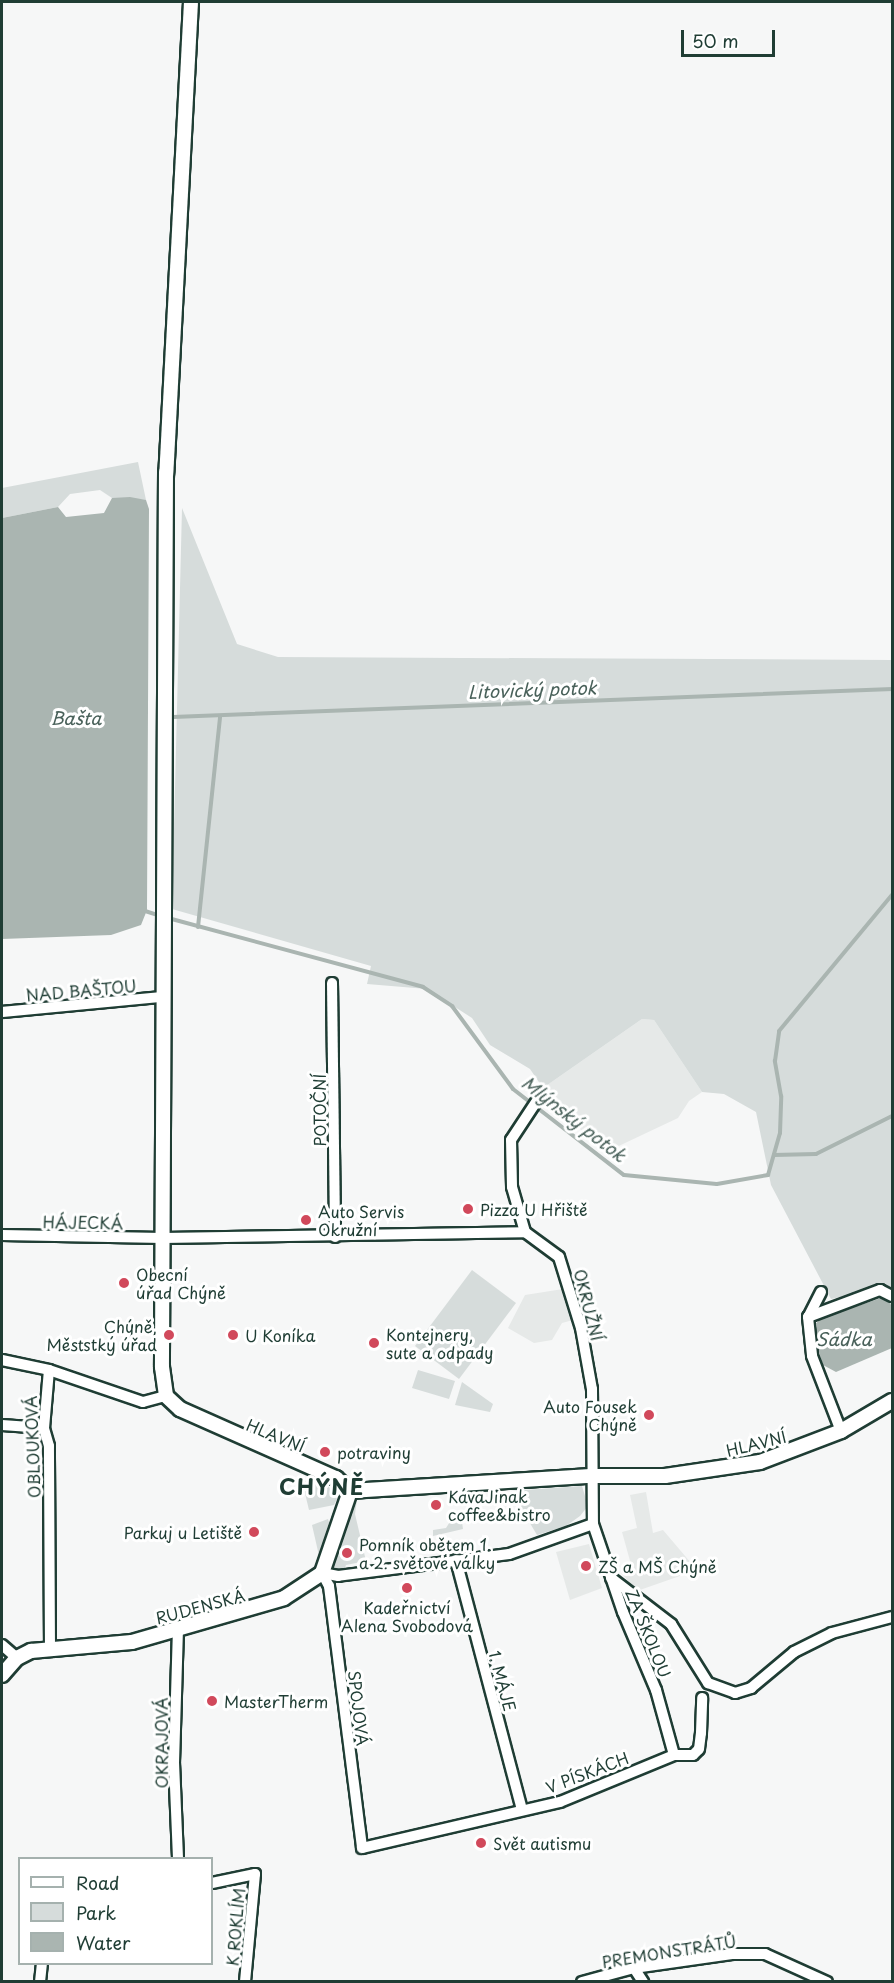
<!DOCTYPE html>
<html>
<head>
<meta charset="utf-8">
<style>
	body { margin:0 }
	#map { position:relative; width:894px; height:1983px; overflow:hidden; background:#f6f7f7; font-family:"Playpen Sans",sans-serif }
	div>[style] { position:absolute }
	.built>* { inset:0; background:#e6e9e8 }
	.green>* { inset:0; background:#d6dcdb }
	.water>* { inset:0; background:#aab5b1 }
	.stream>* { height:4px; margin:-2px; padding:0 2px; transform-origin:2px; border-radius:2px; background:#aab5b1 }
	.roads { filter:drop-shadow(2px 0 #1f3d34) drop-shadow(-2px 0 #1f3d34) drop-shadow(0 2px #1f3d34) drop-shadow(0 -2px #1f3d34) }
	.minor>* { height:10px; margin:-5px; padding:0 5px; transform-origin:5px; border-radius:5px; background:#fff }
	.tertiary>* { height:14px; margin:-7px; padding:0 7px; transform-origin:7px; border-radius:7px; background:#fff }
	.dots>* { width:16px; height:16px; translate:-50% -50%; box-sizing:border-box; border:3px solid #fff; border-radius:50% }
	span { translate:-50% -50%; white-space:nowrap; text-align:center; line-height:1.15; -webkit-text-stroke:6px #fff; paint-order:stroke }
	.street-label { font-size:16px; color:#1f3d34 }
	.poi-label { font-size:16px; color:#1f3d34 }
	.left { translate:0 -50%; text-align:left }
	.right { translate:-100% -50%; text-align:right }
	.water-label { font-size:18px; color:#49615a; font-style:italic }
	.district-label { font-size:22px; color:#1f3d34; font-weight:700; letter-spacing:1.5px }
	.frame { position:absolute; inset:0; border:3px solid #1f3d34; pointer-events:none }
	.legend { position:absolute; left:18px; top:1857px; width:195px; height:108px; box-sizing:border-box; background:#fff; border:2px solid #a5b1ae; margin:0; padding:8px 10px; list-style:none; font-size:18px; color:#1f3d34 }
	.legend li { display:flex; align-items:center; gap:12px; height:30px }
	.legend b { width:30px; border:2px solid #a5b1ae }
	.scale { position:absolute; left:681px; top:30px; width:94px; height:27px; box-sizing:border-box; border:3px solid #1f3d34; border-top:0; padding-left:8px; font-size:18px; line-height:21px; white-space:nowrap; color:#1f3d34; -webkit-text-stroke:4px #fff; paint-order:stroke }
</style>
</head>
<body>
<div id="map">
	<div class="built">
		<i style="clip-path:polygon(642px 1019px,654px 1020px,702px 1092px,689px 1101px,678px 1118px,606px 1152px,545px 1098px,543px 1088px)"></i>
		<i style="clip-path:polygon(563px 1289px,573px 1320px,562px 1323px,552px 1340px,534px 1343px,508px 1328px,525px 1295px)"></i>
		<i style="clip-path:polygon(646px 1492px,653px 1533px,663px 1530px,697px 1570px,637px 1591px,621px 1573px,632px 1568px,622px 1532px,637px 1528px,630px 1495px)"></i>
		<i style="clip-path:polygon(589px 1544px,602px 1588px,570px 1600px,556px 1552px)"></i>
	</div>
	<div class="green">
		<i style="clip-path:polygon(138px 462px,146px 500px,112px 498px,100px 490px,70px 494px,58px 507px,2px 518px,2px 488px)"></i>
		<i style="clip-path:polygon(182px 508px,237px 644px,278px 657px,892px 660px,892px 1286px,831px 1299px,771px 1185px,756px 1112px,724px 1094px,702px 1092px,654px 1020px,642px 1019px,543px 1088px,530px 1069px,490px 1045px,472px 1018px,427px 989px,367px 984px,371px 966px,172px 909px)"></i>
		<i style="clip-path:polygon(472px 1270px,516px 1303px,459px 1379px,415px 1346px)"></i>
		<i style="clip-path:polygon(418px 1370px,455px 1381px,449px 1399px,412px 1388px)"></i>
		<i style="clip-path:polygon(462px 1382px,493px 1404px,490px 1412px,455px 1405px)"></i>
		<i style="clip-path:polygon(324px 1480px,337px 1499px,334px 1505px,309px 1510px,302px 1481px)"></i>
		<i style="clip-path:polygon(582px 1486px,588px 1506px,580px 1516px,566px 1526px,537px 1535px,511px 1491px)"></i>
		<i style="clip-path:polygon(357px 1500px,355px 1514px,366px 1561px,346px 1565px,344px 1571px,332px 1568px)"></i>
		<i style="clip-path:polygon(461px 1515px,463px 1529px,433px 1536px,433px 1530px,446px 1528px,453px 1517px)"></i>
		<i style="clip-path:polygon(328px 1519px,331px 1528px,320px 1560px,312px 1525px)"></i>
	</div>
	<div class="water">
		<i style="clip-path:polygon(130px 497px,146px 500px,149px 509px,147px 910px,141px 925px,111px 935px,2px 939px,2px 518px,58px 507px,66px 517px,104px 513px,112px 498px)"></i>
		<i style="clip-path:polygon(881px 1298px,890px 1302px,892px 1308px,892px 1348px,836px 1372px,823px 1365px,814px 1337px,814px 1325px,822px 1318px)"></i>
	</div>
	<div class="stream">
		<i style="left:173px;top:717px;width:720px;rotate:-2.23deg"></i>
		<i style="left:142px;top:910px;width:20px;rotate:18deg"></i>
		<i style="left:168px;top:918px;width:264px;rotate:15.1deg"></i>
		<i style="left:423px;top:987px;width:35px;rotate:33deg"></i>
		<i style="left:452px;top:1006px;width:103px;rotate:53.7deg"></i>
		<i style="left:513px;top:1089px;width:140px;rotate:37.8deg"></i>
		<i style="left:624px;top:1175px;width:93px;rotate:5.5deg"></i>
		<i style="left:717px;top:1184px;width:52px;rotate:-10deg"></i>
		<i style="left:768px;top:1175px;width:44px;rotate:-74.1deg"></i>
		<i style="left:780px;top:1133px;width:37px;rotate:-88deg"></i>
		<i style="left:781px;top:1096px;width:36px;rotate:-100deg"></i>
		<i style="left:775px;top:1061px;width:30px;rotate:-82deg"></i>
		<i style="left:779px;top:1031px;width:177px;rotate:-50.3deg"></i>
		<i style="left:198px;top:927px;width:211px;rotate:-84deg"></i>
		<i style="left:774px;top:1155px;width:42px;rotate:-1.4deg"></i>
		<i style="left:816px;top:1154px;width:85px;rotate:-26.6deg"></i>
	</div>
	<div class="roads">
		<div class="minor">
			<i style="left:332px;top:983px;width:254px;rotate:89.3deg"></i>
			<i style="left:2px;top:1012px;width:161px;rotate:-5.4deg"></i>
			<i style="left:525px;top:1232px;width:47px;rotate:-106.1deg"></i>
			<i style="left:512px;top:1187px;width:47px;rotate:-91.2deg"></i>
			<i style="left:511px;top:1140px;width:45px;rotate:-56.7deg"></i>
			<i style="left:2px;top:1235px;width:161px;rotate:1.1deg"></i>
			<i style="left:163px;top:1238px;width:362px;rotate:-0.9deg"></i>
			<i style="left:525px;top:1232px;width:42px;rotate:36.3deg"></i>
			<i style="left:559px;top:1257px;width:74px;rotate:72.8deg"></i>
			<i style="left:581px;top:1328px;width:62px;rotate:79.8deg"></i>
			<i style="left:592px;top:1389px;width:135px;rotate:89.6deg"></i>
			<i style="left:593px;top:1524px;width:89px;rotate:160.3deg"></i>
			<i style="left:509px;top:1554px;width:172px;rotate:172.7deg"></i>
			<i style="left:338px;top:1576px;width:16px;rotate:-169deg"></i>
			<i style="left:821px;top:1292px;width:28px;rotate:117deg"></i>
			<i style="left:808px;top:1317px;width:39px;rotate:84deg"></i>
			<i style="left:812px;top:1356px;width:80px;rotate:68.9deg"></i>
			<i style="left:808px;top:1317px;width:77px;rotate:-20.6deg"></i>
			<i style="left:880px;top:1290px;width:13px;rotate:27deg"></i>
			<i style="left:2px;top:1360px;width:48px;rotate:12deg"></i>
			<i style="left:2px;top:1425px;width:42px;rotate:4.1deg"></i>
			<i style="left:593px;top:1524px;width:93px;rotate:71.2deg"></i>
			<i style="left:623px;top:1612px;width:85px;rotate:67.1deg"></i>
			<i style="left:656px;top:1690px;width:67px;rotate:74.5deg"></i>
			<i style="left:456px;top:1560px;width:258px;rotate:75.2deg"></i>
			<i style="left:322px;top:1573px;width:15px;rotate:62deg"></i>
			<i style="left:329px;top:1586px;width:264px;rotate:82.8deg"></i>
			<i style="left:362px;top:1848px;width:203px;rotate:-13.1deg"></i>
			<i style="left:560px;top:1802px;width:123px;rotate:-22.4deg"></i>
			<i style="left:674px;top:1755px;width:19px"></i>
			<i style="left:693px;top:1755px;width:8px;rotate:-45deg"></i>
			<i style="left:699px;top:1749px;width:16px;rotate:-83deg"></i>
			<i style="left:701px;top:1733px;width:35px;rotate:-88deg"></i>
			<i style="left:611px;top:1578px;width:76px;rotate:37.5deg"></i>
			<i style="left:671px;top:1624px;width:70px;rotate:57.9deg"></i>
			<i style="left:708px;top:1683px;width:29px;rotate:20deg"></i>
			<i style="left:735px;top:1693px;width:17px;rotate:-17deg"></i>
			<i style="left:751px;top:1688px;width:56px;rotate:-39.9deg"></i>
			<i style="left:794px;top:1652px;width:42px;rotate:-26.6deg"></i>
			<i style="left:832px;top:1633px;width:62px;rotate:-14.9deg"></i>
			<i style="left:2px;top:1645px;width:20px;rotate:41deg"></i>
			<i style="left:50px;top:1648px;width:202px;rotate:-90.3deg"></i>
			<i style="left:49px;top:1446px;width:19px;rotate:-106deg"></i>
			<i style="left:44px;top:1428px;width:58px;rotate:-85.1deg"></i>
			<i style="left:49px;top:1370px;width:99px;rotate:18.8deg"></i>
			<i style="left:143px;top:1402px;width:24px;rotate:-15deg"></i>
			<i style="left:178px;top:1858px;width:95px;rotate:-92.4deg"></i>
			<i style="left:174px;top:1763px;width:135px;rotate:-88.3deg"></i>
			<i style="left:212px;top:1883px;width:44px;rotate:-11.8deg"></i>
			<i style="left:255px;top:1874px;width:108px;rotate:95.3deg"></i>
			<i style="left:634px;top:1968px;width:17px;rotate:57deg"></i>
			<i style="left:40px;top:1982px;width:18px;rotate:-84deg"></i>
			<i style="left:582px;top:1982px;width:54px;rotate:-15.1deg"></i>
			<i style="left:634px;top:1968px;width:99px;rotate:-8.1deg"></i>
			<i style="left:732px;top:1954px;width:33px"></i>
			<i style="left:765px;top:1954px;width:68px;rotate:24.3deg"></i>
		</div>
		<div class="tertiary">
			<i style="left:191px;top:2px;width:471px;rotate:93deg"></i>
			<i style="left:166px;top:472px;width:895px;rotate:90.26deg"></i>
			<i style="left:162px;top:1367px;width:29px;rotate:82deg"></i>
			<i style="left:166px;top:1396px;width:19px;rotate:43deg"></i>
			<i style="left:180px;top:1409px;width:171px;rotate:23.9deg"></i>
			<i style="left:336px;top:1478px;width:19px;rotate:43deg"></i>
			<i style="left:350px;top:1491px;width:241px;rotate:-3.6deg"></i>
			<i style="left:591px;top:1476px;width:74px"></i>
			<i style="left:665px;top:1476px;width:96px;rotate:-8.4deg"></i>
			<i style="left:760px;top:1462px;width:87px;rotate:-20.9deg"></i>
			<i style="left:841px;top:1431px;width:59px;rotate:-30.5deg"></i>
			<i style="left:2px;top:1675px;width:23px;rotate:-49deg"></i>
			<i style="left:17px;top:1658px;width:16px;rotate:-27deg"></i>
			<i style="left:31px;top:1651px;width:101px;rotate:-5.1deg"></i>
			<i style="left:132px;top:1642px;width:158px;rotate:-16.1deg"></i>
			<i style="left:284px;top:1598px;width:45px;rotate:-33.3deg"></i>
			<i style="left:322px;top:1573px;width:87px;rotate:-71.1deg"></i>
		</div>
	</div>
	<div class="dots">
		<i style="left:468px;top:1209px;background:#d1495b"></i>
		<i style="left:306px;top:1220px;background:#d1495b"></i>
		<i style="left:124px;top:1283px;background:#d1495b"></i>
		<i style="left:169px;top:1335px;background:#d1495b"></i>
		<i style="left:233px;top:1335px;background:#d1495b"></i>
		<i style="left:374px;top:1343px;background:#d1495b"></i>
		<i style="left:649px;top:1415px;background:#d1495b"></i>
		<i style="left:325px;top:1452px;background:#d1495b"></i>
		<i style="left:436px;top:1505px;background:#d1495b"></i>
		<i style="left:254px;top:1532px;background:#d1495b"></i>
		<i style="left:347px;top:1553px;background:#d1495b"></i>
		<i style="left:586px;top:1566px;background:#d1495b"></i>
		<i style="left:407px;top:1588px;background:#d1495b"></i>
		<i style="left:212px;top:1701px;background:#d1495b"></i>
		<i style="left:481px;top:1843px;background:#d1495b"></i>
	</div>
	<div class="street-label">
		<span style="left:81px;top:990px;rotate:-5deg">NAD BAŠTOU</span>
		<span style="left:319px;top:1110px;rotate:-90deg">POTOČNÍ</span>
		<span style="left:83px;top:1222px;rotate:1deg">HÁJECKÁ</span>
		<span style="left:589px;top:1305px;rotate:76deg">OKRUŽNÍ</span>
		<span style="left:276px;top:1435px;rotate:22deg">HLAVNÍ</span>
		<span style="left:756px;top:1443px;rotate:-14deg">HLAVNÍ</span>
		<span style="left:32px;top:1447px;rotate:-92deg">OBLOUKOVÁ</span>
		<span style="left:200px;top:1606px;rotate:-15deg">RUDENSKÁ</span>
		<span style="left:649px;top:1633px;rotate:68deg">ZA ŠKOLOU</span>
		<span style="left:503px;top:1681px;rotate:75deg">1. MÁJE</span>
		<span style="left:359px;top:1708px;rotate:83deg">SPOJOVÁ</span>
		<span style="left:161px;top:1743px;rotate:-90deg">OKRAJOVÁ</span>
		<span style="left:587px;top:1772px;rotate:-21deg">V PÍSKÁCH</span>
		<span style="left:235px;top:1927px;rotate:-85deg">K ROKLÍM</span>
		<span style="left:669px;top:1951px;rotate:-9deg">PREMONSTRÁTŮ</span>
	</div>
	<div class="poi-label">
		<span class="left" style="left:480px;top:1209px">Pizza U Hřiště</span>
		<span class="left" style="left:318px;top:1220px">Auto Servis<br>Okružní</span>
		<span class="left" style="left:136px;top:1283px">Obecní<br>úřad Chýně</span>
		<span class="right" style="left:157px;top:1335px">Chýně,<br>Měststký úřad</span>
		<span class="left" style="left:386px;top:1343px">Kontejnery,<br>sute a odpady</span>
		<span class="left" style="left:245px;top:1335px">U Koníka</span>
		<span class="right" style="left:637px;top:1415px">Auto Fousek<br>Chýně</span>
		<span class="left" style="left:337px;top:1452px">potraviny</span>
		<span class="left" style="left:448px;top:1505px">KávaJinak<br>coffee&amp;bistro</span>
		<span class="right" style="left:242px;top:1532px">Parkuj u Letiště</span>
		<span class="left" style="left:359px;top:1553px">Pomník obětem 1.<br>a 2. světové války</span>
		<span class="left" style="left:598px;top:1566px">ZŠ a MŠ Chýně</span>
		<span style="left:407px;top:1616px">Kadeřnictví<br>Alena Svobodová</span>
		<span class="left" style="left:224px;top:1701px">MasterTherm</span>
		<span class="left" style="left:493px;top:1843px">Svět autismu</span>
	</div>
	<div class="water-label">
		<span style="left:532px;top:690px;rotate:-2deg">Litovický potok</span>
		<span style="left:76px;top:718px">Bašta</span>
		<span style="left:574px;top:1119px;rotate:38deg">Mlýnský potok</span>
		<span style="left:844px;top:1339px">Sádka</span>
	</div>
	<div class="district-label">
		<span style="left:322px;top:1486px">CHÝNĚ</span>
	</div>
	<div class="frame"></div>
	<ul class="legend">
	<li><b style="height:8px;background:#fff"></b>Road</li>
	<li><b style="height:16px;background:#d6dcdb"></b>Park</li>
	<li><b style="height:16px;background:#aab5b1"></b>Water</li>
	</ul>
	<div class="scale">50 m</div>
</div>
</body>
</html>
